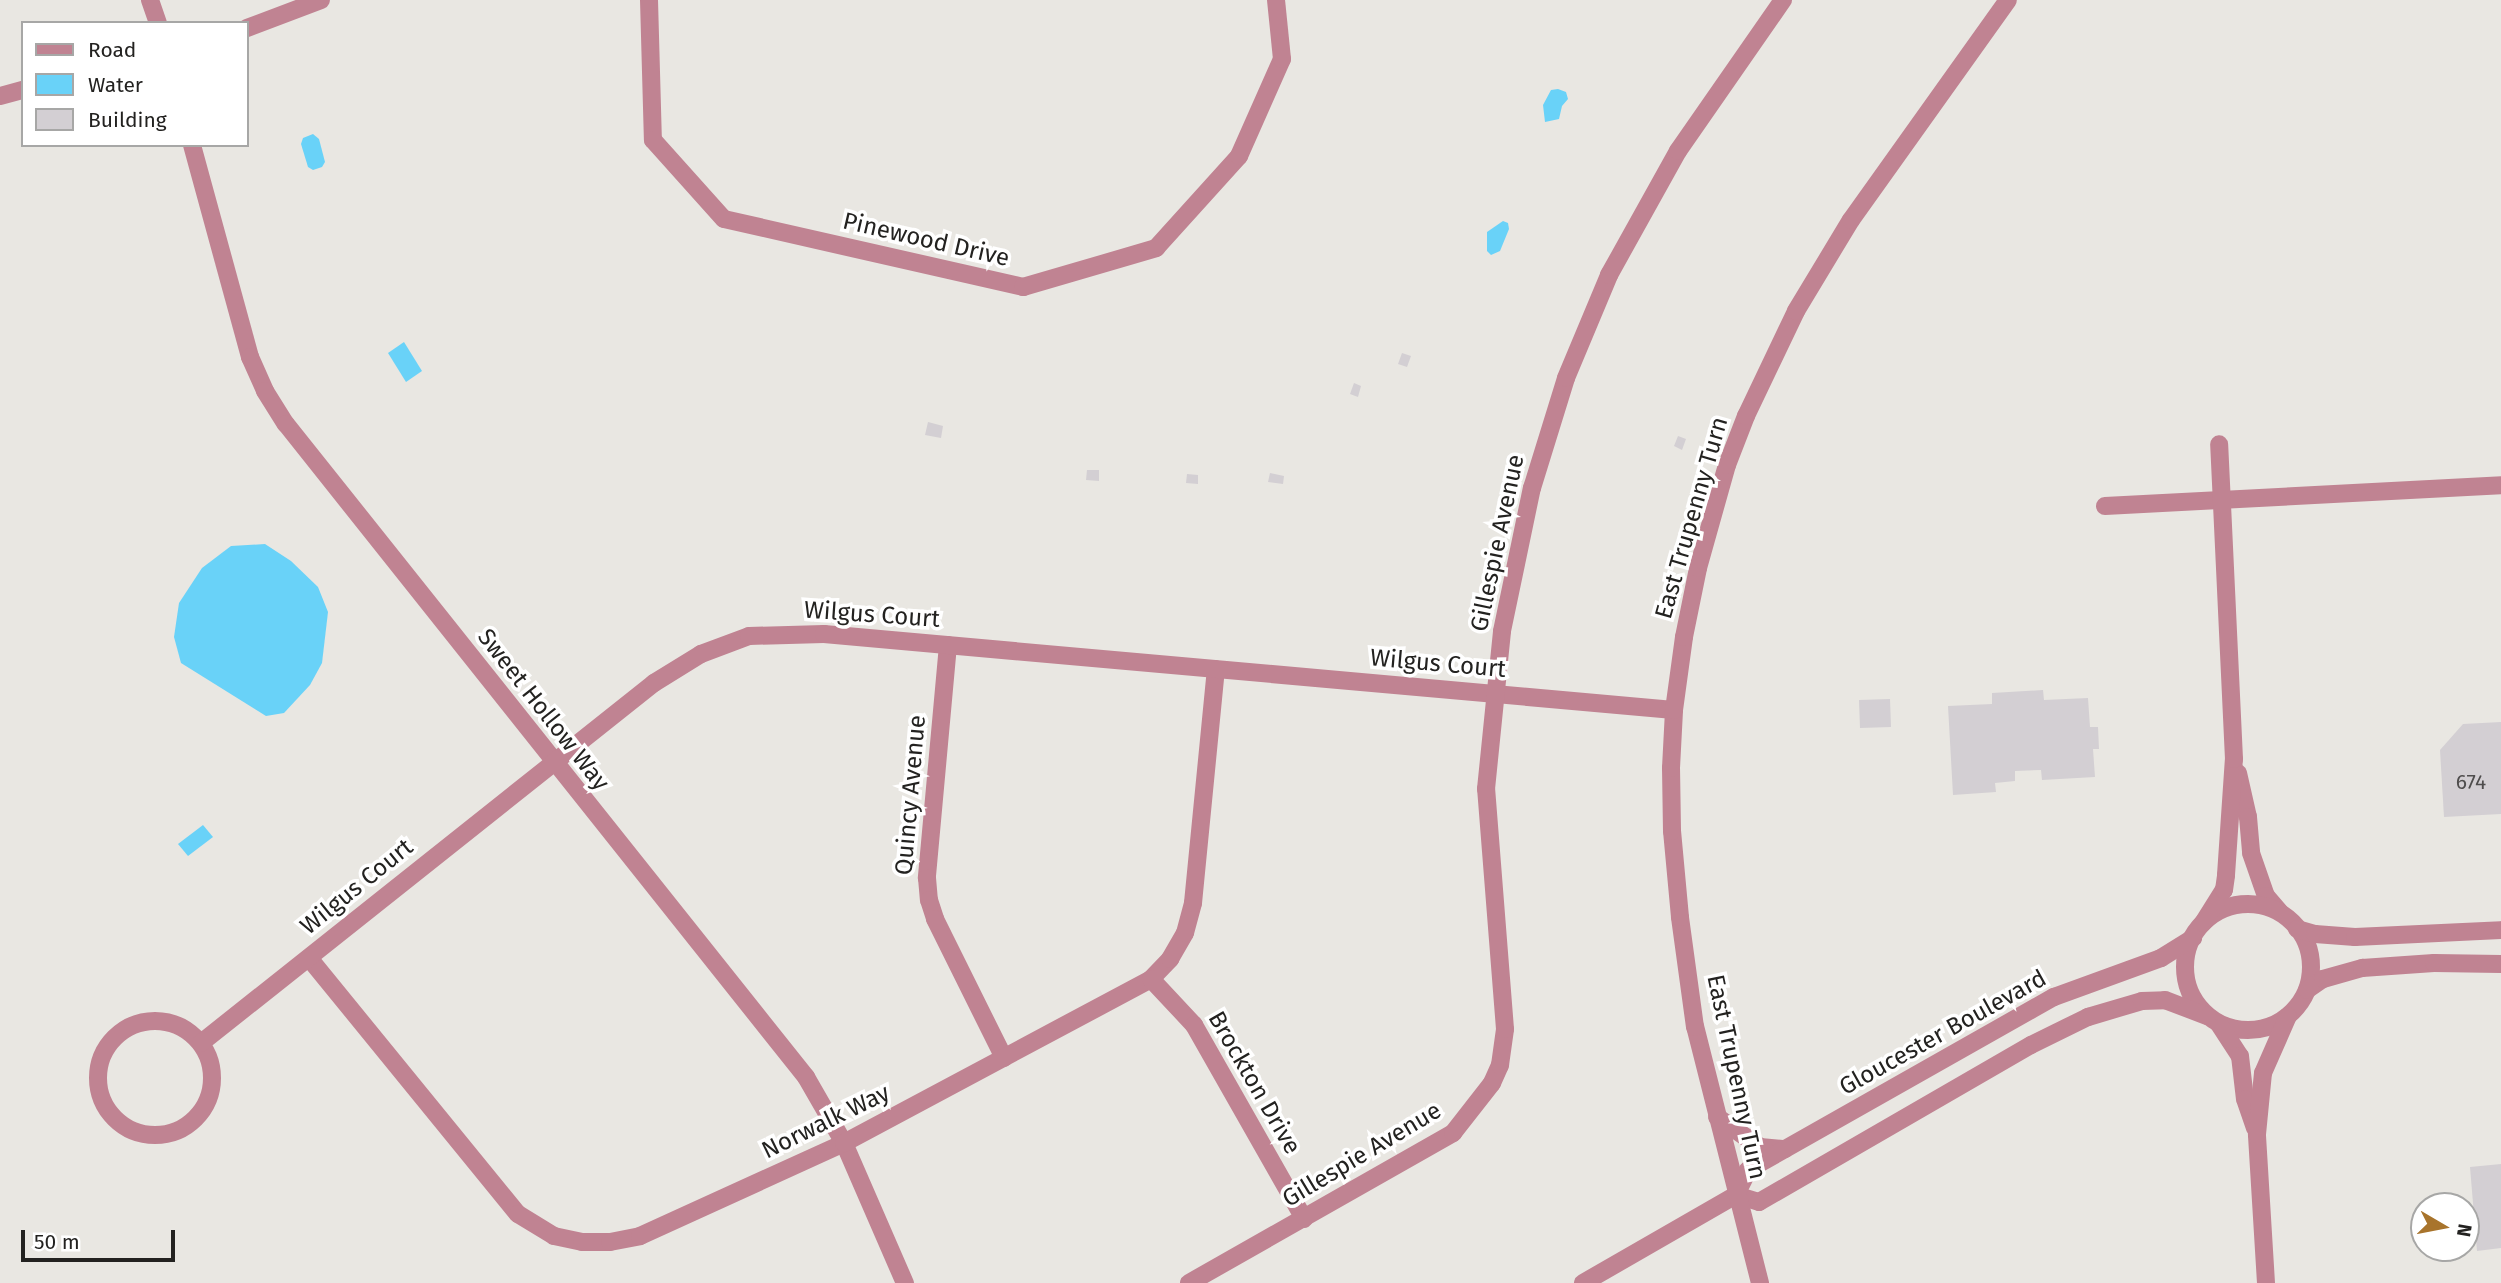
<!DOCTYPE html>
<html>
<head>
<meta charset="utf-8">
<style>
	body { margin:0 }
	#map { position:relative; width:2501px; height:1283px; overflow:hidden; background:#e9e7e2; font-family:"Fira Sans",sans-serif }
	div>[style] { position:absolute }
	.water>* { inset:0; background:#69d2f8 }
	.building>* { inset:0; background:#d3cfd3 }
	.minor>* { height:18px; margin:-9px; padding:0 9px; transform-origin:9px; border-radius:9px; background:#c08392 }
	.minor>.ring { margin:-9px; padding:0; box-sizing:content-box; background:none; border:18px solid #c08392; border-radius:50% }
	span { translate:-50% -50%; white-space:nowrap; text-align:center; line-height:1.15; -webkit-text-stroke:7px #fff; paint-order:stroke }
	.number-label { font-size:21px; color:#4f4d4d }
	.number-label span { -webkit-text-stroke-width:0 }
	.street-label { font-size:24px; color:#232220 }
	.legend { position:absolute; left:21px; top:21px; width:228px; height:126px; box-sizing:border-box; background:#fff; border:2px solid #a7a7a6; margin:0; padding:9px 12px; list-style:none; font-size:21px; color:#232220 }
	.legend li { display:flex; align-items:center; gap:14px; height:35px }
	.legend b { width:35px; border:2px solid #a7a7a6 }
	.north { position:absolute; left:2410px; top:1192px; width:70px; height:70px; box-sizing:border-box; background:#fff; border:2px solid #a7a7a6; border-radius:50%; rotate:100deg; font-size:19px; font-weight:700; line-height:28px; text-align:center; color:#232220 }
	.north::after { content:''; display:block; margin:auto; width:24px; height:32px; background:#a8742c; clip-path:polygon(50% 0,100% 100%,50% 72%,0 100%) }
	.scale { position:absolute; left:21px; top:1230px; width:154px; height:32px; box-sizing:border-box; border:4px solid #232220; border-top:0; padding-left:9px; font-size:21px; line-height:24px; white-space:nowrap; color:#232220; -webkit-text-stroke:5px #fff; paint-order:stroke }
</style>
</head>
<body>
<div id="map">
	<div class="water">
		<i style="clip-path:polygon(1558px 89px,1566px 92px,1568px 99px,1562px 106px,1559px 119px,1545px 122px,1543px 105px,1551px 90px)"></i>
		<i style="clip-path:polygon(313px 134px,319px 139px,325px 162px,322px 167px,313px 170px,308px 167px,301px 144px,303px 138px)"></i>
		<i style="clip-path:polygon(1503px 221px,1508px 223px,1509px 229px,1500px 251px,1491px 255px,1487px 251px,1487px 232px)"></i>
		<i style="clip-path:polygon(404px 342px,422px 371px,406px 382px,388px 353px)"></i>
		<i style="clip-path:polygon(265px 544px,291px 561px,318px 587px,328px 612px,322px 663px,310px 685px,284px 713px,266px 716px,181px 663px,174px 637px,179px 603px,202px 568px,231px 546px)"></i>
		<i style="clip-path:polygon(203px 825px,213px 837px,188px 856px,178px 844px)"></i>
	</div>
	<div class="building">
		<i style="clip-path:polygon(1402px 353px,1411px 356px,1407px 367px,1398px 364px)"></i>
		<i style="clip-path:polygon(1354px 383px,1361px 386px,1358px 397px,1350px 394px)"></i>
		<i style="clip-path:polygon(928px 422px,943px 426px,941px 438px,925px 435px)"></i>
		<i style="clip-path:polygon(1678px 436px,1686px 439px,1682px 450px,1674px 446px)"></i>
		<i style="clip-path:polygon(1087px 470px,1099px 470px,1099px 481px,1086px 480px)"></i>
		<i style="clip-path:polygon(1270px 473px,1284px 476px,1283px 484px,1268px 482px)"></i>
		<i style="clip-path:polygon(1187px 474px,1198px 475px,1198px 484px,1186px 483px)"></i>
		<i style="clip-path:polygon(2043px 690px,2044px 700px,2088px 698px,2090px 727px,2098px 727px,2099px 749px,2093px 749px,2095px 777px,2042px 780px,2041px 770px,2015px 771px,2015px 781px,1995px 783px,1996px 792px,1953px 795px,1948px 706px,1992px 704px,1992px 693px)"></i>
		<i style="clip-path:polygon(1890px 699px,1891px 727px,1860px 728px,1859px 700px)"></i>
		<i style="clip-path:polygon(2501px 722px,2501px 814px,2444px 817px,2440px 750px,2463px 724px)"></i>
		<i style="clip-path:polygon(2501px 1164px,2501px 1248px,2477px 1251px,2470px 1167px)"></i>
	</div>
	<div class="minor">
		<i style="left:150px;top:0;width:24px;rotate:71deg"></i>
		<i style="left:649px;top:0;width:140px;rotate:88.4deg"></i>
		<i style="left:653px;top:140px;width:106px;rotate:48.1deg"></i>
		<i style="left:724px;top:219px;width:307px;rotate:12.8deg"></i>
		<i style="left:1023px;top:287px;width:139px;rotate:-16.3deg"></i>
		<i style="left:1156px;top:248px;width:124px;rotate:-47.9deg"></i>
		<i style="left:1239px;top:156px;width:106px;rotate:-66.1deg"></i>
		<i style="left:1282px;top:59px;width:59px;rotate:-95.8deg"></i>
		<i style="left:247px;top:28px;width:79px;rotate:-20.7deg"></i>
		<i style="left:0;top:96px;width:24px;rotate:-15deg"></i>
		<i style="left:192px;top:145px;width:220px;rotate:74.7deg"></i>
		<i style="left:250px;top:357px;width:37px;rotate:66deg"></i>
		<i style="left:265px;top:391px;width:39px;rotate:58deg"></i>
		<i style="left:286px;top:424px;width:835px;rotate:51.47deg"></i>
		<i style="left:806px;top:1077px;width:76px;rotate:60.1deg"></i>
		<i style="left:844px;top:1143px;width:153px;rotate:66.5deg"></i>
		<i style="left:2105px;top:506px;width:397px;rotate:-3deg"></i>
		<i style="left:948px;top:645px;width:234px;rotate:95.2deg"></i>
		<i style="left:927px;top:878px;width:22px;rotate:85deg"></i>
		<i style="left:929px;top:900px;width:20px;rotate:72deg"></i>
		<i style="left:935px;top:919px;width:155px;rotate:63.6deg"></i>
		<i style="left:2238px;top:773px;width:45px;rotate:77.2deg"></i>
		<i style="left:2248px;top:817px;width:36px;rotate:85deg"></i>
		<i style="left:2251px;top:853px;width:46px;rotate:70.8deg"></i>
		<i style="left:2266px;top:896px;width:20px;rotate:49deg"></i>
		<i class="ring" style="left:2185px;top:904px;width:108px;height:108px"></i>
		<i style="left:2203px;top:923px;width:39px;rotate:-58deg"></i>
		<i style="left:2224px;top:890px;width:15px;rotate:-82deg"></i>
		<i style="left:2226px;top:875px;width:116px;rotate:-86.1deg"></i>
		<i style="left:2234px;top:759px;width:315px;rotate:-92.7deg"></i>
		<i style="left:2297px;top:929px;width:19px;rotate:16deg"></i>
		<i style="left:2315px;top:934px;width:40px;rotate:4.3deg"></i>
		<i style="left:2355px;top:937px;width:146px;rotate:-2.7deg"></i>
		<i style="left:309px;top:958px;width:330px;rotate:50.8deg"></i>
		<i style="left:518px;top:1214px;width:42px;rotate:31.4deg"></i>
		<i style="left:554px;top:1236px;width:29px;rotate:12deg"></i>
		<i style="left:582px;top:1242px;width:28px"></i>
		<i style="left:610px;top:1242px;width:31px;rotate:-11deg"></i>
		<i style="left:640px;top:1236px;width:224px;rotate:-24.5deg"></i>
		<i style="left:844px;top:1143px;width:348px;rotate:-28.1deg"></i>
		<i style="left:1151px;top:979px;width:28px;rotate:-46deg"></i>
		<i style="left:1170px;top:959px;width:30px;rotate:-60deg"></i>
		<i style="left:1185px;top:933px;width:31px;rotate:-75deg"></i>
		<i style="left:1193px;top:903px;width:235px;rotate:-84.4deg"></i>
		<i style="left:1151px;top:979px;width:63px;rotate:46.9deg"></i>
		<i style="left:1194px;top:1025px;width:223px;rotate:60.4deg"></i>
		<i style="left:2307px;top:990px;width:19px;rotate:-35deg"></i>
		<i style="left:2323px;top:979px;width:41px;rotate:-15.8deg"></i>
		<i style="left:2362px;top:968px;width:72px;rotate:-4deg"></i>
		<i style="left:2434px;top:963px;width:67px;rotate:0.9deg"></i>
		<i class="ring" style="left:98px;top:1021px;width:96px;height:96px"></i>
		<i style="left:2219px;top:1024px;width:38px;rotate:57deg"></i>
		<i style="left:2240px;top:1056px;width:43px;rotate:83.4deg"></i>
		<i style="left:2245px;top:1099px;width:31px;rotate:71deg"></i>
		<i style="left:201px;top:1043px;width:579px;rotate:-38.47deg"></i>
		<i style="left:654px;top:683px;width:55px;rotate:-31.7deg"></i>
		<i style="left:701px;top:654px;width:51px;rotate:-20.6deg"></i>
		<i style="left:749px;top:636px;width:75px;rotate:-1.5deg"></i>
		<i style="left:824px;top:634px;width:853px;rotate:5.11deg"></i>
		<i style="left:1717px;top:1117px;width:52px;rotate:34.9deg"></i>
		<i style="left:1760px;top:1147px;width:25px;rotate:5deg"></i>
		<i style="left:1736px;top:1195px;width:24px;rotate:17deg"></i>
		<i style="left:1759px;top:1202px;width:314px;rotate:-30deg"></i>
		<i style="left:2031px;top:1045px;width:64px;rotate:-26.2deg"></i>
		<i style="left:2088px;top:1017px;width:56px;rotate:-16.5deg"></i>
		<i style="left:2142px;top:1001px;width:23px;rotate:-2deg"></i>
		<i style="left:2165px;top:1000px;width:45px;rotate:20.9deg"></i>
		<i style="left:1189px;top:1283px;width:304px;rotate:-29.6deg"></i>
		<i style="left:1453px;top:1133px;width:63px;rotate:-52deg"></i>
		<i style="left:1492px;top:1083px;width:20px;rotate:-66deg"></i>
		<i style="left:1500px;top:1065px;width:36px;rotate:-82deg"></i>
		<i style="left:1505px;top:1029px;width:241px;rotate:-94.5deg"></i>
		<i style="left:1486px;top:789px;width:159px;rotate:-84.2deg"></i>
		<i style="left:1502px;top:631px;width:146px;rotate:-78.2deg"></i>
		<i style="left:1532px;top:488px;width:115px;rotate:-72.8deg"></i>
		<i style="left:1566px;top:378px;width:112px;rotate:-67.3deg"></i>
		<i style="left:1609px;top:275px;width:142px;rotate:-60.9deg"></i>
		<i style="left:1678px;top:151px;width:184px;rotate:-55.2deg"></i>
		<i style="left:1583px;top:1283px;width:177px;rotate:-29.9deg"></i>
		<i style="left:1736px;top:1195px;width:28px;rotate:-64deg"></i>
		<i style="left:1748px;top:1170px;width:352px;rotate:-29.5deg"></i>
		<i style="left:2054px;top:997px;width:114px;rotate:-20deg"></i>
		<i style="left:2161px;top:958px;width:38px;rotate:-32deg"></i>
		<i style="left:1760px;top:1283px;width:264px;rotate:-104.2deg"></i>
		<i style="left:1695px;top:1027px;width:111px;rotate:-97.8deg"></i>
		<i style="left:1680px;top:917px;width:86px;rotate:-95.3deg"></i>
		<i style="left:1672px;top:831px;width:63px;rotate:-90.9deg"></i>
		<i style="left:1671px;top:768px;width:58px;rotate:-87deg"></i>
		<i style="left:1674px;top:710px;width:74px;rotate:-82.2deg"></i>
		<i style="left:1684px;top:637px;width:70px;rotate:-78.5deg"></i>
		<i style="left:1698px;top:568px;width:107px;rotate:-74.3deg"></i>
		<i style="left:1727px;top:465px;width:53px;rotate:-68.8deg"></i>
		<i style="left:1746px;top:416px;width:116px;rotate:-64.5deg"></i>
		<i style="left:1796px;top:311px;width:106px;rotate:-58.9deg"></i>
		<i style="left:1851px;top:220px;width:270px;rotate:-54.5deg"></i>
		<i style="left:2266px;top:1283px;width:149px;rotate:-93.5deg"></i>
		<i style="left:2257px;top:1134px;width:61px;rotate:-84.4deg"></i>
		<i style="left:2263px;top:1073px;width:62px;rotate:-66.3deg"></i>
	</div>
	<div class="number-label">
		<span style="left:2471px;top:782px">674</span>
	</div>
	<div class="street-label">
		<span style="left:926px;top:240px;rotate:13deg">Pinewood Drive</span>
		<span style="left:1692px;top:518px;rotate:-74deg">East Trupenny Turn</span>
		<span style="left:1498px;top:543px;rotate:-78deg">Gillespie Avenue</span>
		<span style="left:872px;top:615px;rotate:4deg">Wilgus Court</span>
		<span style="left:1438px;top:664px;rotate:5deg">Wilgus Court</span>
		<span style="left:543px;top:710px;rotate:52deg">Sweet Hollow Way</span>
		<span style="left:911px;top:795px;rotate:-85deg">Quincy Avenue</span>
		<span style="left:357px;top:887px;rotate:-39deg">Wilgus Court</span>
		<span style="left:1943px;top:1033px;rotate:-29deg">Gloucester Boulevard</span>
		<span style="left:1736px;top:1077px;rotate:78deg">East Trupenny Turn</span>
		<span style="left:1254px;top:1083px;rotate:60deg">Brockton Drive</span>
		<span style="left:826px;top:1122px;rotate:-26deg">Norwalk Way</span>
		<span style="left:1362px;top:1155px;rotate:-31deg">Gillespie Avenue</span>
	</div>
	<ul class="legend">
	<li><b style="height:9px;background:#c08392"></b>Road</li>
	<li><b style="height:19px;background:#69d2f8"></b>Water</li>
	<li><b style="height:19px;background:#d3cfd3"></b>Building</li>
	</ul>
	<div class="north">N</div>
	<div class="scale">50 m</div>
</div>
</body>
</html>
